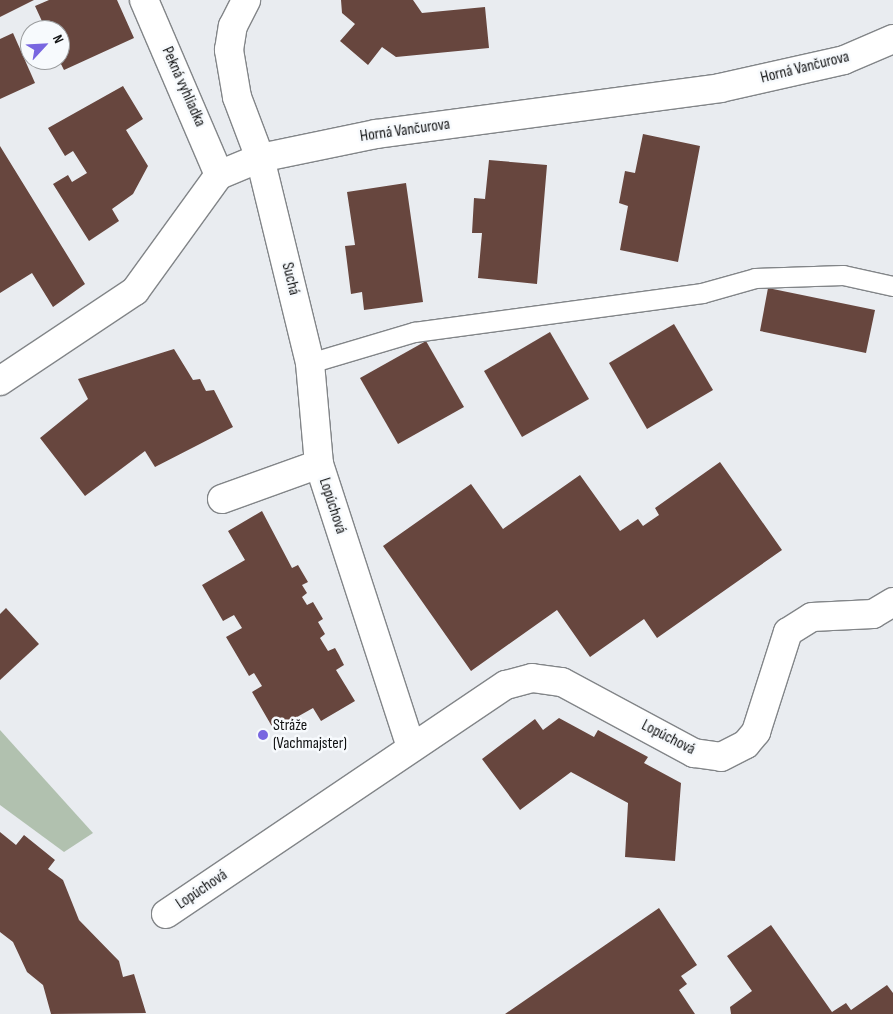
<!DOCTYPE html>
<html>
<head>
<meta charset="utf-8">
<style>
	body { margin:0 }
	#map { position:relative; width:893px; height:1014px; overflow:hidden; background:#e9ecf0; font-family:"Sofia Sans Condensed",sans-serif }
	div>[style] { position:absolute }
	.green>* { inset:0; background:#b1c1af }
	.building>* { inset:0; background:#67463e }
	.roads { filter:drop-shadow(1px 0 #828588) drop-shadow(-1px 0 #828588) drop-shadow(0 1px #828588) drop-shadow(0 -1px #828588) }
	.service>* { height:19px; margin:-9.5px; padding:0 9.5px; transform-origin:9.5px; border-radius:9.5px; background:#fff }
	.minor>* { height:28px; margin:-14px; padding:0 14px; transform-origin:14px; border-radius:14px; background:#fff }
	.dots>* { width:14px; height:14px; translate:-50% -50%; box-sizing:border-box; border:2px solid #f7fafd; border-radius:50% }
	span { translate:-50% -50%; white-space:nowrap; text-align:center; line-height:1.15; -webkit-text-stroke:5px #f7fafd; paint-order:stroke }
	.street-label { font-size:16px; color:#101112 }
	.poi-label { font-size:16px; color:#101112 }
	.left { translate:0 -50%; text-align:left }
	.north { position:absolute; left:20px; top:20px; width:50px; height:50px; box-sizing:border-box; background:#f7fafd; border:1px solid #9b9d9f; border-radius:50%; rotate:65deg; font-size:14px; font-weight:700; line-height:20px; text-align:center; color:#101112 }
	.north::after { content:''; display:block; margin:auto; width:18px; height:22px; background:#7866e0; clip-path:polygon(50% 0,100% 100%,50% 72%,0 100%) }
</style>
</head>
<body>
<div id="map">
	<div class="green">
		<i style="clip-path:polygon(0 730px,93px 833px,64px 852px,0 805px)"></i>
	</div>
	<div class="building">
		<i style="clip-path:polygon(0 0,34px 0,0 17px)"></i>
		<i style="clip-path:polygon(49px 0,117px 0,134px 38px,64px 70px,59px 60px,60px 30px,46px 30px,35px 6px)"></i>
		<i style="clip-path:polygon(341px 0,413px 0,422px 13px,485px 7px,489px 48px,396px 57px,382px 47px,368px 65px,340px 41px,355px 24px,342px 13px)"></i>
		<i style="clip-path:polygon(13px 33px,35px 83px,0 99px,0 39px)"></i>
		<i style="clip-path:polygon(123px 86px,143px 119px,126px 130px,148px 166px,133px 194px,112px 209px,119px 221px,89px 241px,53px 184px,68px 175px,72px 182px,87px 173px,73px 151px,65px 156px,48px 128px)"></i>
		<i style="clip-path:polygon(643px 134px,700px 146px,678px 262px,620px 250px,628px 206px,619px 203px,625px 171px,635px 173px)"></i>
		<i style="clip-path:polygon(0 146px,85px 284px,53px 307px,32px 273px,0 293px)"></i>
		<i style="clip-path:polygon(489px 160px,547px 165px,537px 284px,478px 278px,482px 233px,472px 233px,474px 198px,485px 199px)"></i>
		<i style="clip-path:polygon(406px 183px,423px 302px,364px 310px,362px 292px,351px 294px,345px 246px,355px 245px,347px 192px)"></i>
		<i style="clip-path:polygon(768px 288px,875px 310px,866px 353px,760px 331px)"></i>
		<i style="clip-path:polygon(674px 324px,713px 390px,647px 429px,609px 363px)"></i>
		<i style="clip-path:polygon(550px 332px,589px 399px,522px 437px,484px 371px)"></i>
		<i style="clip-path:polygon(426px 341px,464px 407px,398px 444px,360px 378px)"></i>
		<i style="clip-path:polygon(174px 349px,193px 380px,200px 379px,206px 391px,214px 390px,233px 427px,155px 467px,145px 451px,85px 496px,40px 438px,88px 399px,78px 379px)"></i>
		<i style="clip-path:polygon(720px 462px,782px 550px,657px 638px,644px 619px,590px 657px,557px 610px,471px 671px,383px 546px,471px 484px,503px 529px,580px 475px,620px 531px,638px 519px,643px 526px,659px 515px,655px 508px)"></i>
		<i style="clip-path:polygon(262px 511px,292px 568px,298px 565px,308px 582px,302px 585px,307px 593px,302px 597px,307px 605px,313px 602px,323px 619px,318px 622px,325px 634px,320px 638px,328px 651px,335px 648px,339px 655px,344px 665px,336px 670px,355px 701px,321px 721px,313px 708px,274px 730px,252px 692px,262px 686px,254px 673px,249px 676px,226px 637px,242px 628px,234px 615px,223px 621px,202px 585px,245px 560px,228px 531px)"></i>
		<i style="clip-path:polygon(6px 608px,39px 644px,0 680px,0 614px)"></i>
		<i style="clip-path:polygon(559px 718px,594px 737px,598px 730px,648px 757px,644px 763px,681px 783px,675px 861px,625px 857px,628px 803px,571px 772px,520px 810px,482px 759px,535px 719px,543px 730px)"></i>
		<i style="clip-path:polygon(0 832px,16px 845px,24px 835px,55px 860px,48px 869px,63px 880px,79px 920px,119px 961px,123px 977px,134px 974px,146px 1013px,51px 1014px,43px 985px,27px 972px,13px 942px,0 932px)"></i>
		<i style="clip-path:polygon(659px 908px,697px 965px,681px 976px,687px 984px,679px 990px,695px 1014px,505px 1014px)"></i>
		<i style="clip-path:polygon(771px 925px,832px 1012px,846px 1003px,851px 1010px,887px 985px,893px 993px,893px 1014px,731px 1014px,730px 1007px,752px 991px,727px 956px)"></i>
	</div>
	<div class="roads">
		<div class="service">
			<i style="left:310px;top:363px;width:109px;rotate:-16.6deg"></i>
			<i style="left:414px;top:332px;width:291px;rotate:-7.7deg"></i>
			<i style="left:702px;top:293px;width:55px;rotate:-15.8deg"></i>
			<i style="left:755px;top:278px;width:88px;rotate:-2deg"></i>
			<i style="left:843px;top:275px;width:51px;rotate:12.4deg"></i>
		</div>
		<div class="minor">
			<i style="left:144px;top:0;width:190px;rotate:66.8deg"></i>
			<i style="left:0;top:381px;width:162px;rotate:-33.7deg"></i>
			<i style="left:135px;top:291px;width:143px;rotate:-54.1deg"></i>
			<i style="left:219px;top:175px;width:44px;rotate:-22.5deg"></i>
			<i style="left:260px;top:158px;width:118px;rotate:-11.7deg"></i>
			<i style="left:376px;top:134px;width:347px;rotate:-7.6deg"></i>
			<i style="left:720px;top:88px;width:127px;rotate:-12.7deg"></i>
			<i style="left:844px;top:60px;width:53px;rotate:-23.2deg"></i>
			<i style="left:319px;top:464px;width:298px;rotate:72deg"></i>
			<i style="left:222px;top:499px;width:103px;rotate:-19.8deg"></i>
			<i style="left:319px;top:464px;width:101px;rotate:-95.1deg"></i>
			<i style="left:310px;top:363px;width:211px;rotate:-103.7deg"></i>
			<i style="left:260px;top:158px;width:65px;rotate:-110.7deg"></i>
			<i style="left:237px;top:97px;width:48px;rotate:-99.7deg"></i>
			<i style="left:229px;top:50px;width:24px;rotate:-81deg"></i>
			<i style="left:233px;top:26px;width:29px;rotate:-63deg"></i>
			<i style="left:166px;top:914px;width:410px;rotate:-34deg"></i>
			<i style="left:506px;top:685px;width:27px;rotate:-15deg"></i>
			<i style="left:532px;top:678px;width:30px;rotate:8deg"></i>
			<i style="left:562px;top:682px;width:150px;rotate:28.3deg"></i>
			<i style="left:694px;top:753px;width:27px;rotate:8deg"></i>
			<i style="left:721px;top:757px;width:28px;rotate:-27deg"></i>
			<i style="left:746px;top:744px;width:16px;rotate:-50deg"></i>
			<i style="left:756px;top:732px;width:105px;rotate:-72.3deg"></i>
			<i style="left:788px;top:632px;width:28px;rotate:-32deg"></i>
			<i style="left:812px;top:617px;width:61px;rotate:-2.8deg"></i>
			<i style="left:873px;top:614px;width:23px;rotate:-31deg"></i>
		</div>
	</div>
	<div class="dots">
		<i style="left:263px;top:735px;background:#7866e0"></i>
	</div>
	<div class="street-label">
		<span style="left:805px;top:68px;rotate:-14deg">Horná Vančurova</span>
		<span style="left:183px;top:87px;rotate:66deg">Pekná vyhliadka</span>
		<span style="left:405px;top:131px;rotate:-8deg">Horná Vančurova</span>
		<span style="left:290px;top:279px;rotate:76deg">Suchá</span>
		<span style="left:332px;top:506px;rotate:72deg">Lopúchová</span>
		<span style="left:668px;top:738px;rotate:27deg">Lopúchová</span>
		<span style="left:202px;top:890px;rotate:-34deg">Lopúchová</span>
	</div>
	<div class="poi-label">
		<span class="left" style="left:273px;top:735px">Stráže<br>(Vachmajster)</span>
	</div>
	<div class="north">N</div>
</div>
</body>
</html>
